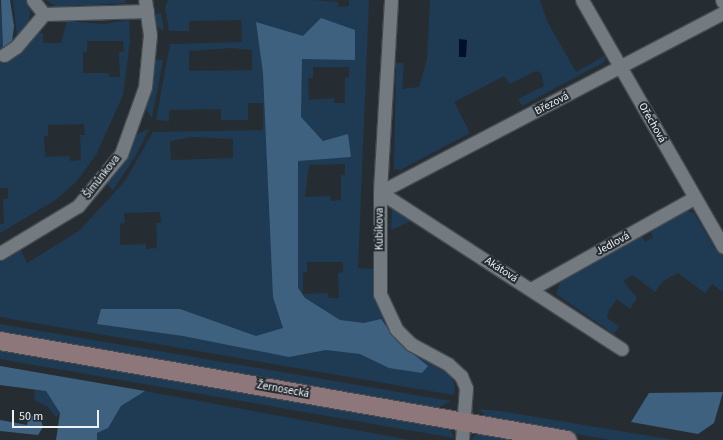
<!DOCTYPE html>
<html>
<head>
<meta charset="utf-8">
<style>
	body { margin:0 }
	#map { position:relative; width:723px; height:440px; overflow:hidden; background:#262d32; font-family:"Source Sans 3",sans-serif }
	div>[style] { position:absolute }
	.green>* { inset:0; background:#1f3a53 }
	.forest>* { inset:0; background:#3e6180 }
	.water>* { inset:0; background:#00102d }
	.roads { filter:drop-shadow(1px 0 #444a4f) drop-shadow(-1px 0 #444a4f) drop-shadow(0 1px #444a4f) drop-shadow(0 -1px #444a4f) }
	.street>* { height:13px; margin:-6.5px; padding:0 6.5px; transform-origin:6.5px; border-radius:6.5px; background:#737a80 }
	.secondary>* { height:18px; margin:-9px; padding:0 9px; transform-origin:9px; border-radius:9px; background:#8e777b }
	span { translate:-50% -50%; white-space:nowrap; text-align:center; line-height:1.15; -webkit-text-stroke:4px #262d32; paint-order:stroke }
	.street-label { font-size:11px; color:#edf1f5 }
	.scale { position:absolute; left:12px; top:410px; width:87px; height:18px; box-sizing:border-box; border:2px solid #edf1f5; border-top:0; padding-left:5px; font-size:12px; line-height:14px; white-space:nowrap; color:#edf1f5; -webkit-text-stroke:3px #262d32; paint-order:stroke }
</style>
</head>
<body>
<div id="map">
	<div class="green">
		<i style="clip-path:polygon(evenodd,0 0,4px 59px,11px 59px,36px 33px,43px 33px,43px 43px,61px 43px,67px 21px,104px 24px,129px 20px,130px 41px,123px 95px,96px 155px,76px 182px,54px 201px,0 233px,0 224px,4px 224px,3px 199px,8px 199px,8px 188px,0 188px,0 0,87px 41px,123px 41px,124px 51px,119px 52px,120px 77px,109px 77px,109px 73px,83px 73px,83px 52px,87px 52px,87px 41px,0 0,84px 124px,85px 135px,80px 135px,81px 160px,70px 161px,70px 156px,45px 157px,44px 136px,48px 136px,48px 125px,84px 124px)"></i>
		<i style="clip-path:polygon(13px 0,27px 0,31px 9px,28px 25px,17px 37px)"></i>
		<i style="clip-path:polygon(45px 0,125px 0,126px 3px,57px 7px)"></i>
		<i style="clip-path:polygon(evenodd,168px 0,313px 0,338px 2px,339px 7px,349px 6px,349px 0,369px 0,358px 268px,373px 269px,374px 298px,389px 332px,411px 353px,449px 374px,455px 385px,454px 395px,0 317px,0 258px,21px 250px,27px 263px,79px 231px,125px 181px,153px 132px,263px 130px,263px 103px,248px 103px,248px 120px,221px 120px,221px 109px,169px 110px,169px 121px,156px 120px,170px 44px,242px 42px,241px 20px,189px 21px,189px 31px,169px 31px,165px 7px,168px 0,231px 48px,252px 50px,252px 70px,189px 71px,189px 51px,231px 48px,168px 0,313px 67px,349px 67px,349px 77px,345px 78px,345px 103px,334px 103px,334px 98px,309px 100px,308px 78px,313px 78px,313px 67px,168px 0,191px 137px,233px 139px,233px 158px,171px 160px,170px 141px,191px 137px,168px 0,345px 164px,345px 175px,341px 175px,341px 200px,331px 201px,330px 196px,305px 197px,309px 165px,345px 164px,168px 0,160px 212px,161px 223px,156px 223px,157px 248px,146px 249px,146px 244px,120px 245px,120px 224px,125px 223px,124px 213px,160px 212px,168px 0,307px 262px,343px 262px,343px 272px,338px 273px,339px 298px,329px 298px,328px 293px,303px 294px,303px 273px,307px 272px,307px 262px)"></i>
		<i style="clip-path:polygon(430px 0,540px 0,547px 21px,576px 72px,606px 55px,604px 62px,522px 106px,518px 99px,544px 86px,541px 73px,536px 71px,510px 84px,504px 76px,454px 102px,470px 133px,400px 170px,394px 169px,396px 63px,404px 63px,402px 89px,419px 87px,427px 59px)"></i>
		<i style="clip-path:polygon(161px 13px,164px 31px,157px 27px,152px 15px)"></i>
		<i style="clip-path:polygon(154px 59px,163px 60px,152px 118px,145px 108px)"></i>
		<i style="clip-path:polygon(149px 129px,136px 155px,113px 190px,106px 183px,135px 135px)"></i>
		<i style="clip-path:polygon(392px 206px,413px 220px,391px 230px)"></i>
		<i style="clip-path:polygon(685px 210px,694px 213px,714px 247px,723px 254px,723px 292px,712px 284px,705px 293px,678px 273px,663px 281px,655px 292px,633px 275px,623px 281px,637px 298px,630px 309px,617px 299px,609px 310px,607px 318px,619px 326px,614px 334px,556px 294px,561px 279px,641px 235px,645px 242px,653px 237px,650px 230px)"></i>
		<i style="clip-path:polygon(0 324px,451px 401px,436px 409px,0 335px)"></i>
		<i style="clip-path:polygon(0 348px,450px 428px,454px 438px,0 359px)"></i>
		<i style="clip-path:polygon(78px 381px,145px 391px,410px 440px,74px 440px)"></i>
		<i style="clip-path:polygon(35px 389px,46px 391px,60px 413px,56px 417px,47px 406px,34px 400px)"></i>
		<i style="clip-path:polygon(478px 409px,500px 411px,674px 440px,610px 440px,489px 418px)"></i>
		<i style="clip-path:polygon(478px 432px,539px 440px,471px 440px)"></i>
	</div>
	<div class="forest">
		<i style="clip-path:polygon(1px 0,10px 0,14px 26px,12px 42px,3px 48px)"></i>
		<i style="clip-path:polygon(321px 18px,355px 30px,355px 60px,302px 59px,301px 117px,323px 141px,348px 134px,351px 157px,298px 161px,298px 288px,305px 298px,340px 320px,364px 323px,381px 319px,397px 341px,428px 366px,422px 373px,389px 368px,360px 354px,326px 350px,289px 357px,183px 336px,97px 324px,101px 309px,180px 309px,256px 336px,283px 328px,273px 297px,263px 73px,256px 22px,303px 36px)"></i>
		<i style="clip-path:polygon(0 366px,145px 391px,121px 406px,108px 428px,97px 433px,97px 440px,56px 440px,60px 413px,46px 391px,0 385px)"></i>
		<i style="clip-path:polygon(723px 392px,714px 423px,698px 434px,631px 422px,649px 393px)"></i>
		<i style="clip-path:polygon(29px 414px,41px 420px,43px 427px,38px 435px,0 431px,0 420px,27px 425px)"></i>
	</div>
	<div class="water">
		<i style="clip-path:polygon(459px 39px,467px 40px,466px 57px,459px 57px)"></i>
	</div>
	<div class="roads">
		<div class="street">
			<i style="left:33px;top:0;width:18px;rotate:52deg"></i>
			<i style="left:391px;top:0;width:192px;rotate:93.3deg"></i>
			<i style="left:380px;top:192px;width:102px;rotate:90deg"></i>
			<i style="left:380px;top:294px;width:38px;rotate:65deg"></i>
			<i style="left:396px;top:329px;width:21px;rotate:45deg"></i>
			<i style="left:411px;top:344px;width:42px;rotate:28.4deg"></i>
			<i style="left:448px;top:364px;width:18px;rotate:43deg"></i>
			<i style="left:461px;top:376px;width:13px;rotate:67deg"></i>
			<i style="left:466px;top:388px;width:52px;rotate:94.4deg"></i>
			<i style="left:582px;top:0;width:284px;rotate:60.2deg"></i>
			<i style="left:722px;top:0;width:2px;rotate:63deg"></i>
			<i style="left:4px;top:55px;width:14px;rotate:-34deg"></i>
			<i style="left:16px;top:47px;width:43px;rotate:-49.7deg"></i>
			<i style="left:44px;top:14px;width:103px;rotate:-1.7deg"></i>
			<i style="left:380px;top:192px;width:387px;rotate:-27.6deg"></i>
			<i style="left:380px;top:192px;width:288px;rotate:33deg"></i>
			<i style="left:0;top:253px;width:91px;rotate:-31.1deg"></i>
			<i style="left:78px;top:206px;width:67px;rotate:-50.4deg"></i>
			<i style="left:121px;top:154px;width:71px;rotate:-70.3deg"></i>
			<i style="left:145px;top:87px;width:52px;rotate:-84.5deg"></i>
			<i style="left:150px;top:35px;width:35px;rotate:-98deg"></i>
			<i style="left:531px;top:289px;width:187px;rotate:-29.2deg"></i>
		</div>
		<div class="secondary">
			<i style="left:0;top:341px;width:576px;rotate:9.9deg"></i>
		</div>
	</div>
	<div class="street-label">
		<span style="left:552px;top:104px;rotate:-27deg">Březová</span>
		<span style="left:652px;top:123px;rotate:60deg">Ořechová</span>
		<span style="left:102px;top:177px;rotate:-52deg">Šimůnkova</span>
		<span style="left:380px;top:229px;rotate:-90deg">Kubíkova</span>
		<span style="left:613px;top:244px;rotate:-29deg">Jedlová</span>
		<span style="left:501px;top:270px;rotate:33deg">Akátová</span>
		<span style="left:283px;top:390px;rotate:10deg">Žernosecká</span>
	</div>
	<div class="scale">50 m</div>
</div>
</body>
</html>
